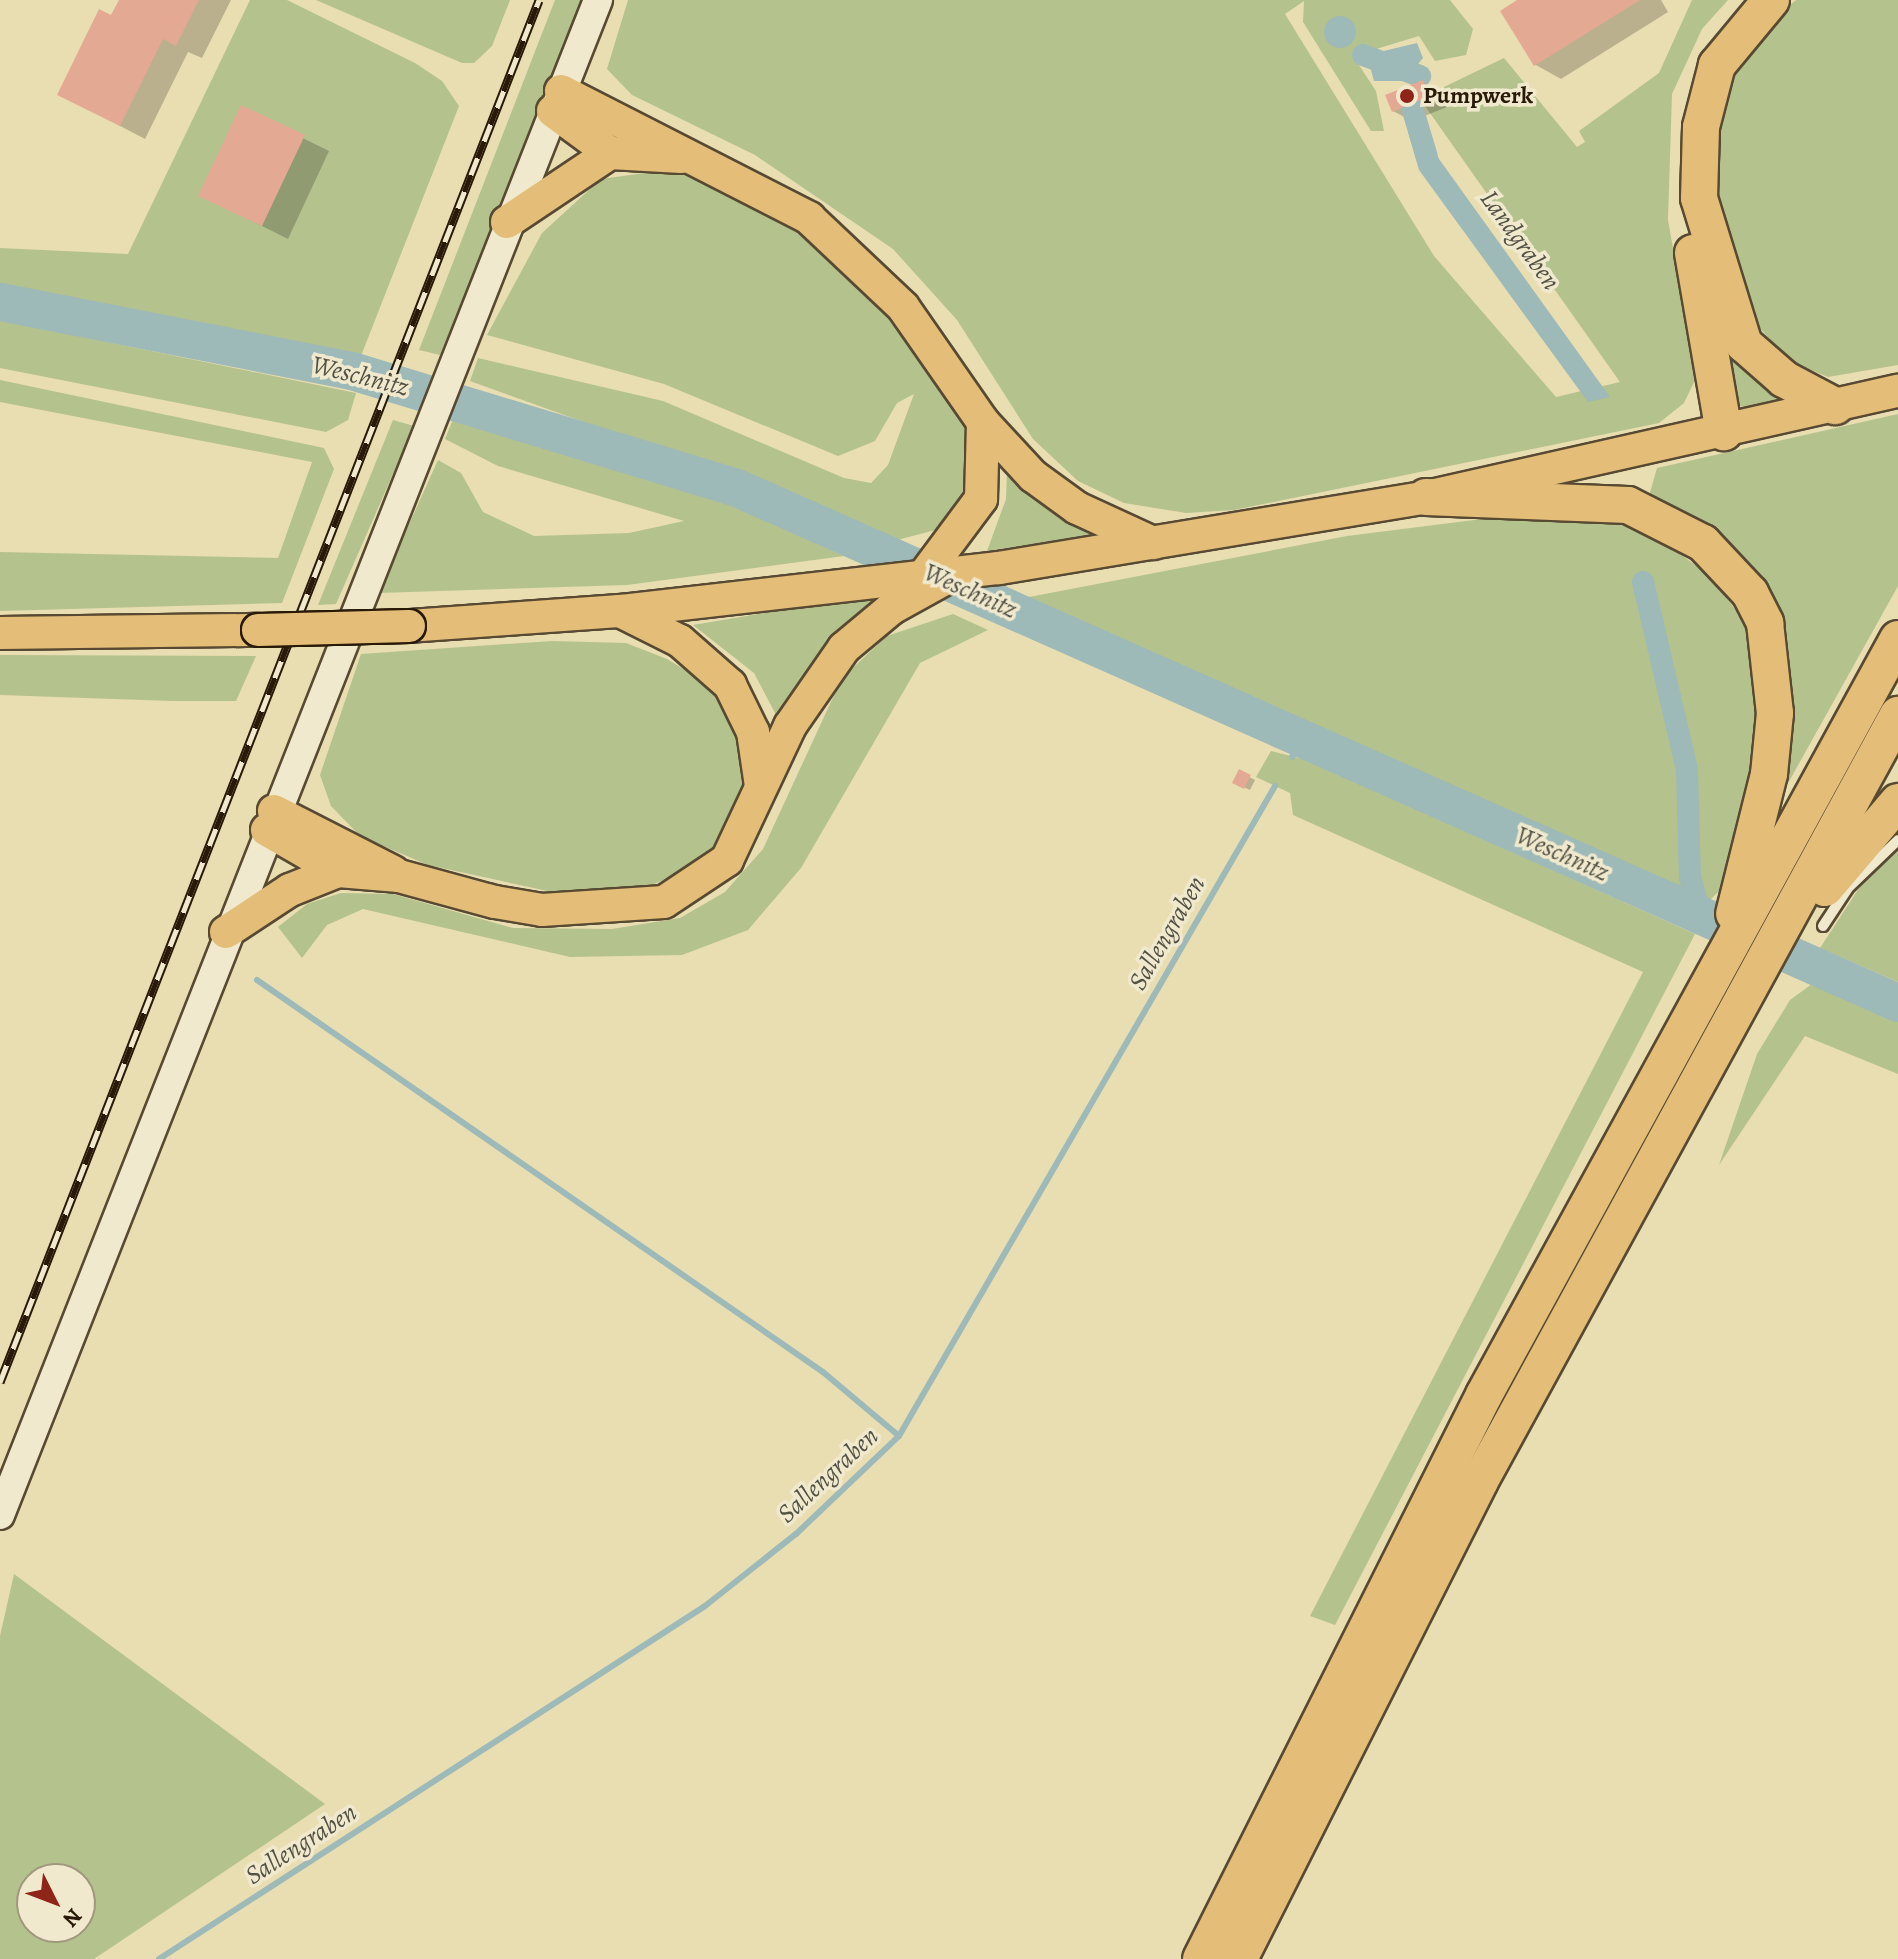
<!DOCTYPE html>
<html>
<head>
<meta charset="utf-8">
<style>
	body { margin:0 }
	#map { position:relative; width:1898px; height:1959px; overflow:hidden; background:#e9ddb2; font-family:Alegreya,serif }
	div>[style] { position:absolute }
	.green>* { inset:0; background:#b4c28e }
	.water>* { inset:0; background:#9db9b8 }
	.round { border-radius:50% }
	.shadow>* { inset:0; background:#0003 }
	.stream>* { height:6px; margin:-3px; padding:0 3px; transform-origin:3px; border-radius:3px; background:#9db9b8 }
	.canal>* { height:22px; margin:-11px; padding:0 11px; transform-origin:11px; border-radius:11px; background:#9db9b8 }
	.river>* { height:38px; margin:-19px; padding:0 19px; transform-origin:19px; border-radius:19px; background:#9db9b8 }
	.building>* { inset:0; background:#e3a993 }
	.roads { filter:drop-shadow(2px 0 #584a32) drop-shadow(-2px 0 #584a32) drop-shadow(0 2px #584a32) drop-shadow(0 -2px #584a32) }
	.lane>* { height:10px; margin:-5px; padding:0 5px; transform-origin:5px; border-radius:5px; background:#f1e9cd }
	.secondary>* { height:28px; margin:-14px; padding:0 14px; transform-origin:14px; border-radius:14px; background:#f1e9cd }
	.primary>* { height:32px; margin:-16px; padding:0 16px; transform-origin:16px; border-radius:16px; background:#e4be79 }
	.highway>* { height:36px; margin:-18px; padding:0 18px; transform-origin:18px; border-radius:18px; background:#e4be79 }
	.rail>* { height:9px; margin-top:-4.5px; transform-origin:0; background:repeating-linear-gradient(90deg,#f1e9cd 0 18px,#281908 0 36px); box-sizing:border-box; border-block:2px solid #281908 }
	.bridges { filter:drop-shadow(2px 0 #281908) drop-shadow(-2px 0 #281908) drop-shadow(0 2px #281908) drop-shadow(0 -2px #281908) }
	.primary-bridge>* { height:32px; margin:-16px; padding:0 16px; transform-origin:16px; border-radius:16px; background:#e4be79 }
	.dots>* { width:22px; height:22px; translate:-50% -50%; box-sizing:border-box; border:4px solid #f1e9cd; border-radius:50% }
	span { translate:-50% -50%; white-space:nowrap; text-align:center; line-height:1.15; -webkit-text-stroke:7px #f1e9cd; paint-order:stroke }
	.poi-label { font-size:24px; color:#281908; font-weight:700 }
	.left { translate:0 -50%; text-align:left }
	.water-label { font-size:26px; color:#515146; font-style:italic }
	.north { position:absolute; left:16px; top:1863px; width:80px; height:80px; box-sizing:border-box; background:#f1e9cd; border:2px solid #a1967e; border-radius:50%; rotate:132deg; font-size:22px; font-weight:700; line-height:32px; text-align:center; color:#281908 }
	.north::after { content:''; display:block; margin:auto; width:28px; height:36px; background:#8f2418; clip-path:polygon(50% 0,100% 100%,50% 72%,0 100%) }
</style>
</head>
<body>
<div id="map">
	<div class="green">
		<i style="clip-path:polygon(250px 0,287px 0,415px 63px,442px 81px,459px 106px,359px 361px,0 290px,0 248px,128px 254px)"></i>
		<i style="clip-path:polygon(316px 0,510px 0,492px 46px,474px 63px,462px 63px)"></i>
		<i style="clip-path:polygon(555px 0,583px 0,440px 355px,419px 350px)"></i>
		<i style="clip-path:polygon(628px 0,1450px 0,1473px 29px,1466px 55px,1435px 61px,1419px 36px,1353px 56px,1376px 91px,1384px 131px,1371px 131px,1303px 22px,1304px 1px,1285px 14px,1434px 256px,1556px 397px,1620px 382px,1425px 106px,1446px 96px,1444px 87px,1504px 58px,1577px 147px,1585px 142px,1579px 131px,1659px 73px,1692px 0,1728px 0,1702px 29px,1672px 94px,1668px 220px,1696px 378px,1684px 403px,1659px 423px,1234px 510px,1186px 513px,1124px 503px,1078px 481px,1033px 439px,957px 320px,893px 249px,755px 155px,632px 95px,607px 69px)"></i>
		<i style="clip-path:polygon(1796px 0,1898px 0,1898px 365px,1828px 377px,1789px 361px,1757px 325px,1719px 205px,1718px 131px,1732px 71px,1766px 24px)"></i>
		<i style="clip-path:polygon(659px 171px,723px 180px,873px 281px,957px 396px,974px 457px,958px 524px,882px 544px,717px 470px,470px 381px,478px 358px,663px 401px,844px 478px,871px 483px,888px 465px,914px 394px,897px 403px,875px 441px,838px 456px,664px 384px,487px 335px,542px 233px,601px 179px)"></i>
		<i style="clip-path:polygon(1712px 306px,1798px 397px,1751px 410px,1733px 403px)"></i>
		<i style="clip-path:polygon(0 320px,356px 393px,348px 420px,326px 432px,0 368px)"></i>
		<i style="clip-path:polygon(0 380px,324px 448px,334px 469px,282px 603px,0 611px,0 552px,278px 558px,312px 462px,0 402px)"></i>
		<i style="clip-path:polygon(1898px 414px,1898px 586px,1782px 794px,1782px 638px,1649px 496px,1657px 468px)"></i>
		<i style="clip-path:polygon(454px 417px,726px 502px,844px 556px,627px 585px,378px 593px,438px 460px,461px 473px,483px 512px,534px 536px,629px 533px,684px 521px,498px 466px,445px 439px)"></i>
		<i style="clip-path:polygon(393px 420px,414px 426px,336px 604px,318px 605px)"></i>
		<i style="clip-path:polygon(1007px 471px,1082px 522px,1092px 535px,987px 551px,1006px 499px)"></i>
		<i style="clip-path:polygon(1562px 509px,1642px 527px,1705px 572px,1745px 621px,1768px 730px,1725px 885px,1707px 903px,1014px 600px,1347px 536px)"></i>
		<i style="clip-path:polygon(840px 600px,879px 601px,782px 726px,754px 673px,693px 625px)"></i>
		<i style="clip-path:polygon(953px 614px,988px 630px,920px 663px,801px 868px,748px 930px,682px 955px,570px 957px,363px 909px,327px 925px,302px 958px,278px 927px,307px 904px,341px 893px,393px 894px,513px 928px,612px 929px,680px 918px,725px 892px,763px 849px,842px 678px,887px 636px)"></i>
		<i style="clip-path:polygon(552px 641px,626px 643px,667px 659px,716px 689px,743px 723px,751px 778px,735px 822px,709px 859px,641px 890px,575px 897px,428px 865px,360px 836px,331px 806px,320px 775px,361px 654px)"></i>
		<i style="clip-path:polygon(0 655px,8px 655px,256px 656px,236px 701px,172px 701px,0 695px)"></i>
		<i style="clip-path:polygon(1271px 751px,1307px 760px,1695px 934px,1335px 1625px,1310px 1616px,1643px 972px,1293px 815px,1290px 793px,1256px 777px)"></i>
		<i style="clip-path:polygon(1898px 851px,1898px 982px,1820px 948px,1863px 882px)"></i>
		<i style="clip-path:polygon(1816px 981px,1898px 1017px,1898px 1074px,1805px 1036px,1719px 1165px,1757px 1054px,1790px 1000px)"></i>
		<i style="clip-path:polygon(evenodd,14px 1574px,325px 1804px,94px 1959px,0 1959px,0 1636px,14px 1574px,32px 1879px,80px 1879px,80px 1927px,32px 1927px,32px 1879px)"></i>
	</div>
	<div class="water">
		<i class="round" style="left:1324px;top:16px;width:32px;height:32px"></i>
		<i style="clip-path:polygon(1417px 43px,1423px 58px,1404px 81px,1374px 81px,1367px 55px)"></i>
		<i style="clip-path:polygon(1423px 126px,1439px 159px,1610px 397px,1588px 402px,1419px 170px,1408px 132px)"></i>
	</div>
	<div class="shadow">
		<i style="clip-path:polygon(121px 0,231px 0,202px 58px,188px 52px,145px 139px,59px 94px)"></i>
		<i style="clip-path:polygon(1521px 0,1661px 0,1668px 12px,1561px 79px,1536px 65px)"></i>
		<i style="clip-path:polygon(1423px 82px,1441px 92px,1447px 107px,1412px 121px,1393px 111px)"></i>
		<i style="clip-path:polygon(242px 108px,329px 151px,288px 239px,200px 195px)"></i>
		<i style="clip-path:polygon(1240px 772px,1255px 780px,1250px 790px,1235px 783px)"></i>
	</div>
	<div class="stream">
		<i style="left:1292px;top:757px;width:18px;rotate:-61deg"></i>
		<i style="left:257px;top:980px;width:688px;rotate:34.71deg"></i>
		<i style="left:823px;top:1372px;width:99px;rotate:40.1deg"></i>
		<i style="left:159px;top:1959px;width:650px;rotate:-32.88deg"></i>
		<i style="left:705px;top:1606px;width:116px;rotate:-38.4deg"></i>
		<i style="left:796px;top:1534px;width:142px;rotate:-43.6deg"></i>
		<i style="left:899px;top:1436px;width:751px;rotate:-59.95deg"></i>
	</div>
	<div class="canal">
		<i style="left:1363px;top:55px;width:61px;rotate:20.2deg"></i>
		<i style="left:1411px;top:104px;width:55px;rotate:73.2deg"></i>
		<i style="left:1643px;top:582px;width:193px;rotate:76.8deg"></i>
		<i style="left:1687px;top:770px;width:107px;rotate:88.4deg"></i>
		<i style="left:1690px;top:877px;width:41px;rotate:74.6deg"></i>
	</div>
	<div class="river">
		<i style="left:0;top:302px;width:359px;rotate:11.1deg"></i>
		<i style="left:352px;top:371px;width:402px;rotate:16.9deg"></i>
		<i style="left:737px;top:488px;width:1270px;rotate:23.92deg"></i>
	</div>
	<div class="building">
		<i style="clip-path:polygon(119px 0,199px 0,176px 46px,163px 39px,120px 126px,57px 95px,99px 9px,111px 15px)"></i>
		<i style="clip-path:polygon(1517px 0,1640px 0,1534px 66px,1500px 11px)"></i>
		<i style="clip-path:polygon(1423px 80px,1430px 96px,1392px 112px,1385px 95px)"></i>
		<i style="clip-path:polygon(241px 105px,305px 135px,262px 226px,198px 196px)"></i>
		<i style="clip-path:polygon(1239px 769px,1251px 775px,1244px 789px,1232px 783px)"></i>
	</div>
	<div class="roads">
		<div class="lane">
			<i style="left:1823px;top:926px;width:45px;rotate:-56.7deg"></i>
			<i style="left:1848px;top:888px;width:69px;rotate:-43.8deg"></i>
		</div>
		<div class="secondary">
			<i style="left:0;top:1515px;width:1629px;rotate:-68.46deg"></i>
		</div>
		<div class="primary">
			<i style="left:561px;top:91px;width:279px;rotate:27.1deg"></i>
			<i style="left:809px;top:218px;width:129px;rotate:43.4deg"></i>
			<i style="left:903px;top:307px;width:140px;rotate:55.2deg"></i>
			<i style="left:983px;top:422px;width:74px;rotate:47.2deg"></i>
			<i style="left:1033px;top:476px;width:54px;rotate:36deg"></i>
			<i style="left:1077px;top:508px;width:84px;rotate:24.7deg"></i>
			<i style="left:553px;top:111px;width:71px;rotate:36.4deg"></i>
			<i style="left:610px;top:153px;width:71px;rotate:3.2deg"></i>
			<i style="left:507px;top:222px;width:124px;rotate:-33.8deg"></i>
			<i style="left:925px;top:574px;width:94px;rotate:-53.3deg"></i>
			<i style="left:981px;top:499px;width:77px;rotate:-88.5deg"></i>
			<i style="left:620px;top:611px;width:67px;rotate:26.6deg"></i>
			<i style="left:680px;top:641px;width:67px;rotate:41.3deg"></i>
			<i style="left:730px;top:685px;width:52px;rotate:63.9deg"></i>
			<i style="left:753px;top:732px;width:55px;rotate:81.6deg"></i>
			<i style="left:409px;top:626px;width:212px;rotate:-4.1deg"></i>
			<i style="left:620px;top:611px;width:381px;rotate:-6.5deg"></i>
			<i style="left:999px;top:568px;width:433px;rotate:-9.4deg"></i>
			<i style="left:1426px;top:497px;width:484px;rotate:-12.7deg"></i>
			<i style="left:0;top:633px;width:258px;rotate:-0.7deg"></i>
			<i style="left:274px;top:811px;width:134px;rotate:27.1deg"></i>
			<i style="left:267px;top:830px;width:82px;rotate:30deg"></i>
			<i style="left:338px;top:871px;width:61px;rotate:4.7deg"></i>
			<i style="left:399px;top:876px;width:99px;rotate:15.2deg"></i>
			<i style="left:495px;top:902px;width:48px;rotate:9.7deg"></i>
			<i style="left:542px;top:910px;width:122px;rotate:-3.8deg"></i>
			<i style="left:664px;top:902px;width:76px;rotate:-33.7deg"></i>
			<i style="left:727px;top:860px;width:148px;rotate:-64.8deg"></i>
			<i style="left:790px;top:726px;width:95px;rotate:-55.3deg"></i>
			<i style="left:844px;top:648px;width:62px;rotate:-39.8deg"></i>
			<i style="left:892px;top:608px;width:64px;rotate:-29deg"></i>
			<i style="left:226px;top:932px;width:77px;rotate:-33.3deg"></i>
			<i style="left:290px;top:890px;width:52px;rotate:-21.6deg"></i>
		</div>
		<div class="highway">
			<i style="left:1771px;top:0;width:85px;rotate:129.7deg"></i>
			<i style="left:1717px;top:65px;width:64px;rotate:104.5deg"></i>
			<i style="left:1701px;top:127px;width:71px;rotate:91.6deg"></i>
			<i style="left:1699px;top:198px;width:153px;rotate:72.9deg"></i>
			<i style="left:1744px;top:344px;width:53px;rotate:41.2deg"></i>
			<i style="left:1784px;top:379px;width:58px;rotate:27.9deg"></i>
			<i style="left:1693px;top:253px;width:182px;rotate:80.2deg"></i>
			<i style="left:1426px;top:497px;width:202px;rotate:2.3deg"></i>
			<i style="left:1628px;top:505px;width:84px;rotate:26.9deg"></i>
			<i style="left:1703px;top:543px;width:69px;rotate:46.8deg"></i>
			<i style="left:1750px;top:593px;width:34px;rotate:63deg"></i>
			<i style="left:1765px;top:623px;width:91px;rotate:83.7deg"></i>
			<i style="left:1775px;top:713px;width:61px;rotate:95.6deg"></i>
			<i style="left:1769px;top:774px;width:144px;rotate:104deg"></i>
			<i style="left:1825px;top:888px;width:113px;rotate:-49.7deg"></i>
			<i style="left:1201px;top:1959px;width:631px;rotate:-63.35deg"></i>
			<i style="left:1484px;top:1395px;width:862px;rotate:-61.29deg"></i>
			<i style="left:1239px;top:1959px;width:535px;rotate:-63.24deg"></i>
			<i style="left:1480px;top:1481px;width:873px;rotate:-61.38deg"></i>
		</div>
	</div>
	<div class="rail">
		<i style="left:0;top:1382px;width:1483px;rotate:-68.69deg"></i>
	</div>
	<div class="bridges">
		<div class="primary-bridge">
			<i style="left:258px;top:630px;width:151px;rotate:-1.5deg"></i>
		</div>
	</div>
	<div class="dots">
		<i style="left:1407px;top:96px;background:#8f2418"></i>
	</div>
	<div class="poi-label">
		<span class="left" style="left:1423px;top:96px">Pumpwerk</span>
	</div>
	<div class="water-label">
		<span style="left:1520px;top:240px;rotate:54deg">Landgraben</span>
		<span style="left:360px;top:376px;rotate:14deg">Weschnitz</span>
		<span style="left:970px;top:591px;rotate:24deg">Weschnitz</span>
		<span style="left:1562px;top:854px;rotate:24deg">Weschnitz</span>
		<span style="left:1167px;top:933px;rotate:-60deg">Sallengraben</span>
		<span style="left:828px;top:1475px;rotate:-43deg">Sallengraben</span>
		<span style="left:301px;top:1844px;rotate:-33deg">Sallengraben</span>
	</div>
	<div class="north">N</div>
</div>
</body>
</html>
